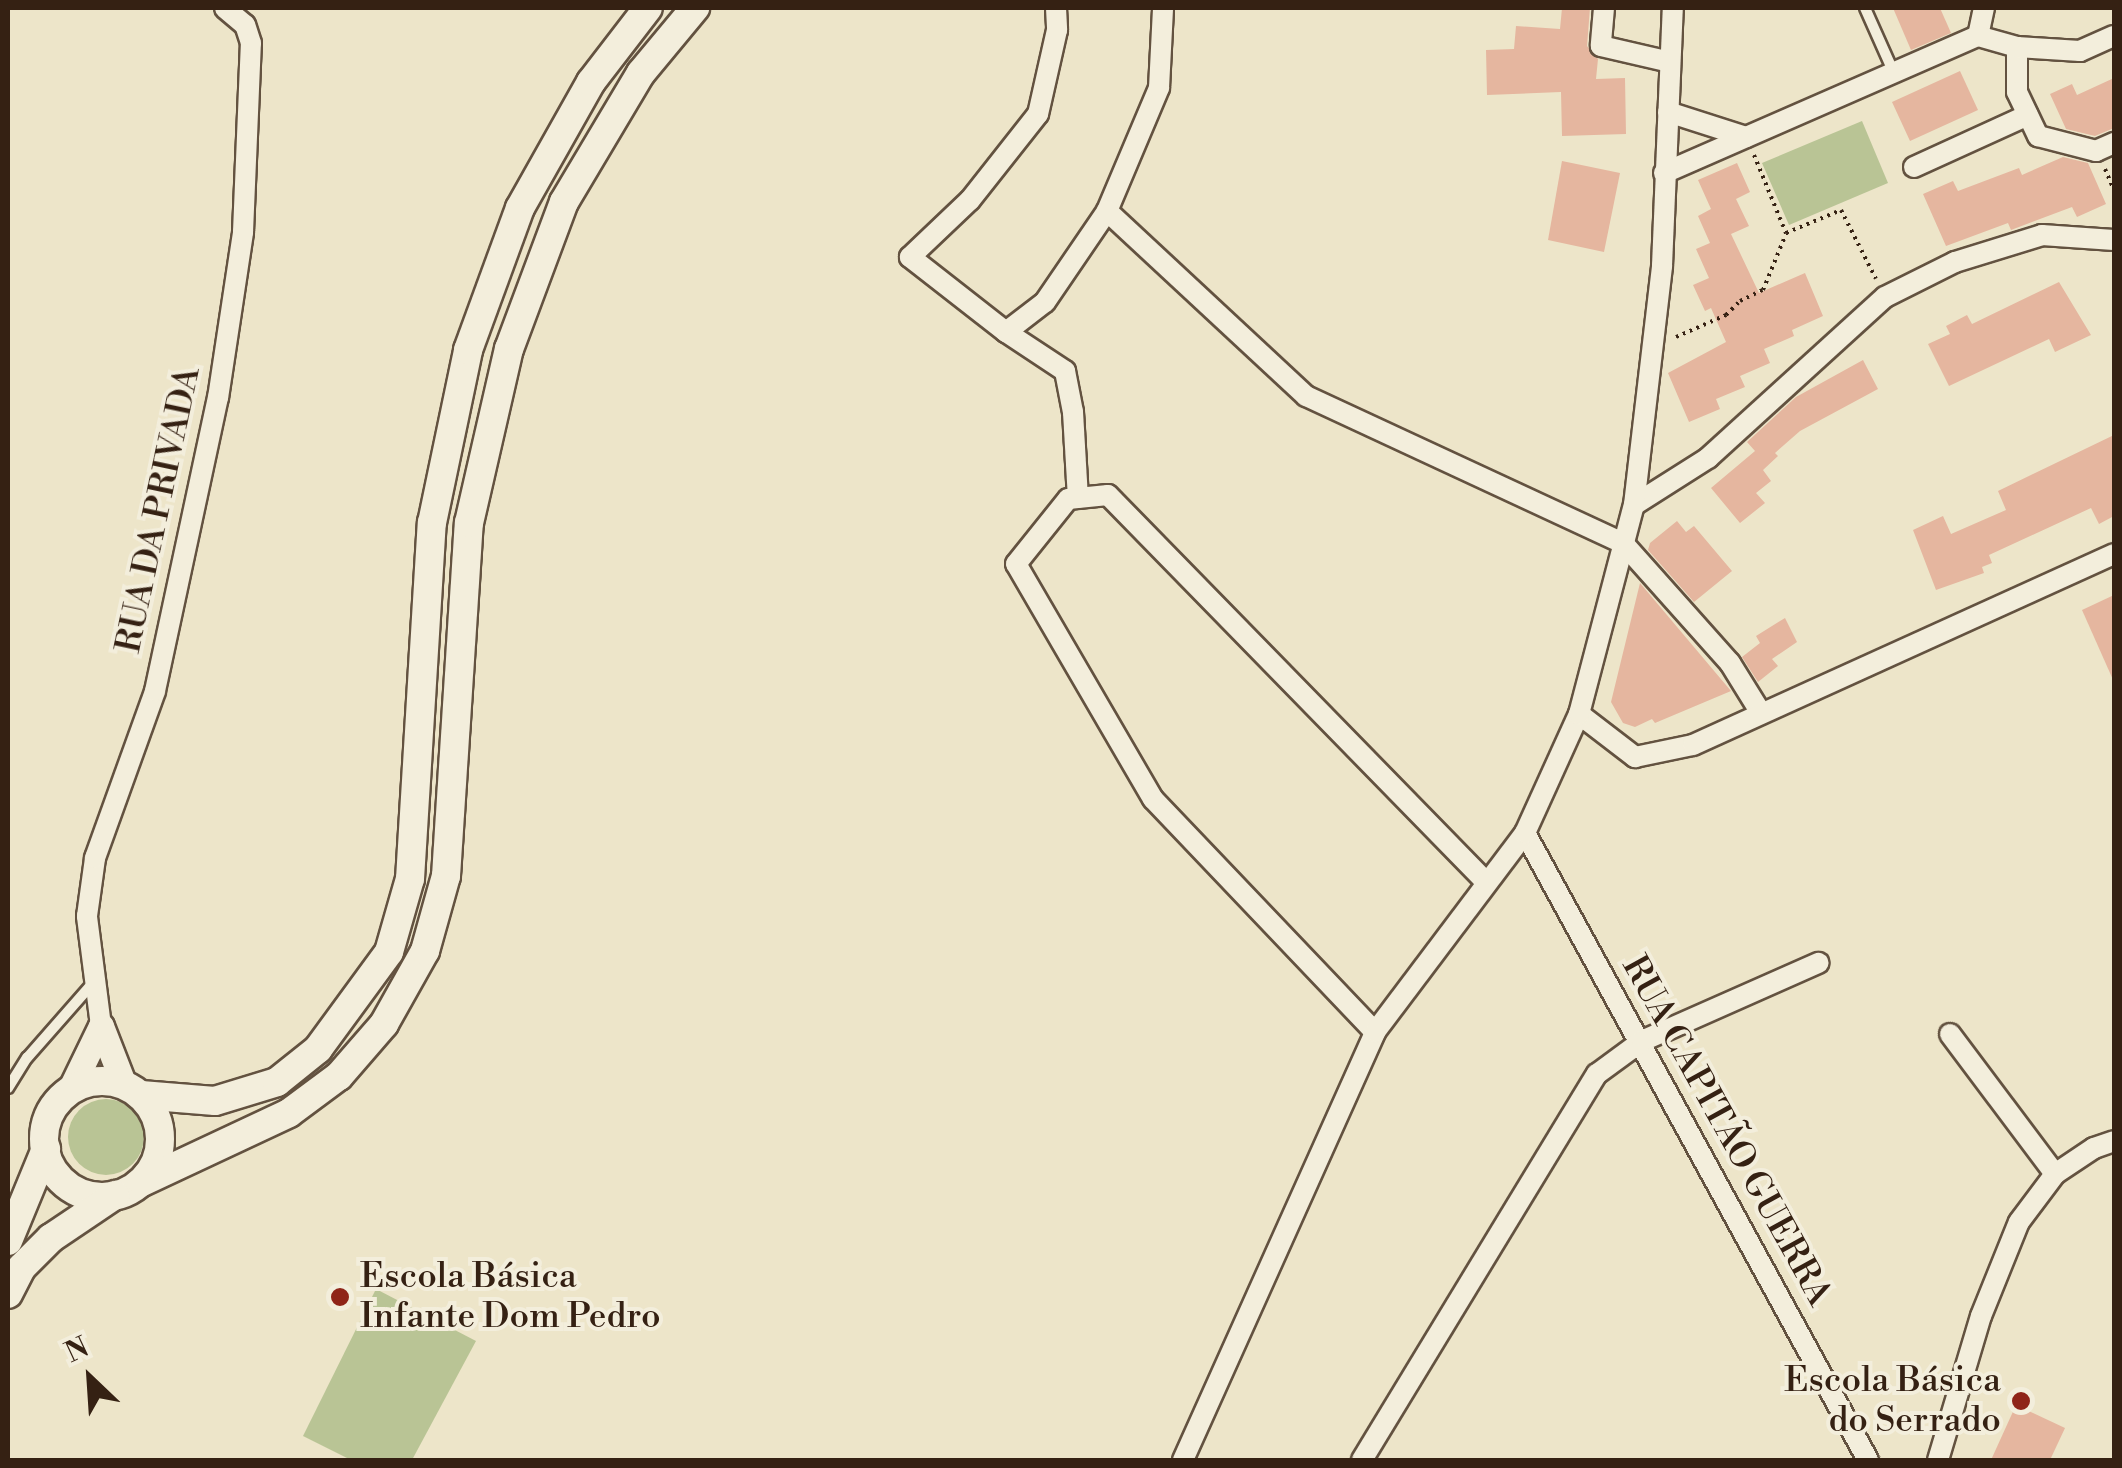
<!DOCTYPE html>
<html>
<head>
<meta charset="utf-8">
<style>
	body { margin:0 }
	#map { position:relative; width:2122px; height:1468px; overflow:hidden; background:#ede5c9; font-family:"Libre Bodoni",serif }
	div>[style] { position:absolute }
	.green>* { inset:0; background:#b9c495 }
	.round { border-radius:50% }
	.building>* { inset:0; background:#e5b69f }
	.path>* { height:4px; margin-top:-2px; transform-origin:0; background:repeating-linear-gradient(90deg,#352113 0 2.5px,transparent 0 7.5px) }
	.roads { filter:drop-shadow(2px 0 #635240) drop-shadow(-2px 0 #635240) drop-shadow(0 2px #635240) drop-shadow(0 -2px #635240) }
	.service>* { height:10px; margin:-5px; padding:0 5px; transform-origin:5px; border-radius:5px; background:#f3eedc }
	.minor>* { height:20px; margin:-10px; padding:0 10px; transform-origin:10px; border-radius:10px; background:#f3eedc }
	.tertiary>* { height:25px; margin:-12.5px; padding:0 12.5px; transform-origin:12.5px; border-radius:12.5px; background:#f3eedc }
	.secondary>* { height:28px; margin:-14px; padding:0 14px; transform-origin:14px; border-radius:14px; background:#f3eedc }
	.secondary>.ring { margin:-14px; padding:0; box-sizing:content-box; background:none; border:28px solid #f3eedc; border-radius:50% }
	.dots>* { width:28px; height:28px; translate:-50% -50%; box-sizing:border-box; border:5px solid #f3eedc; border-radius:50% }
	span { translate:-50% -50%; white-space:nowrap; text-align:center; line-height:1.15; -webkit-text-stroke:8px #f3eedc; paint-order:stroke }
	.street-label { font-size:35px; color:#352113 }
	.poi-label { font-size:35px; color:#352113 }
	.left { translate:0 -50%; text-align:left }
	.right { translate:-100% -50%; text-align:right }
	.frame { position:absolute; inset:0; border:10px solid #352113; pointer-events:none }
	.north { position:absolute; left:40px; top:1328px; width:100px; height:100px; -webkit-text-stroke:8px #f3eedc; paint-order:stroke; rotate:335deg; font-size:28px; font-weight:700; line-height:40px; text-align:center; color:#352113 }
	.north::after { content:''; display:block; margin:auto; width:35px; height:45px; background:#352113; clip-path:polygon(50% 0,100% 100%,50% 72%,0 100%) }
</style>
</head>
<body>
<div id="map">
	<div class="green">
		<i style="clip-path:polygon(1862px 121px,1888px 183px,1789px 225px,1762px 163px)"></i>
		<i class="round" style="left:68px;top:1099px;width:76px;height:76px"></i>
		<i style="clip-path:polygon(376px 1289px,476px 1341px,412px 1460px,351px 1460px,303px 1436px)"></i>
	</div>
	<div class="building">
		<i style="clip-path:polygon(1562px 8px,1590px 8px,1587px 46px,1598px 59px,1596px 79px,1625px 78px,1626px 134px,1562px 136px,1561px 92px,1487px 95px,1486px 50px,1514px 49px,1516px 26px,1560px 29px)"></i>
		<i style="clip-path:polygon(1893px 8px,1940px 8px,1951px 33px,1911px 50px)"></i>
		<i style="clip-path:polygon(1960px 71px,1978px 110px,1910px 141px,1892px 102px)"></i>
		<i style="clip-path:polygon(2114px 78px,2114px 128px,2095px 136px,2066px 129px,2050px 94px,2072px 84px,2077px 95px)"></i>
		<i style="clip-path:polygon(2063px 157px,2088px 163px,2106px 204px,2077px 217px,2072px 207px,2011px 230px,2008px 223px,1946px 246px,1923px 194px,1953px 181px,1958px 191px,2019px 168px,2022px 175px)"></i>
		<i style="clip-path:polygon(1562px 161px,1620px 173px,1604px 252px,1548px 240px)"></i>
		<i style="clip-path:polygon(1737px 163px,1750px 192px,1736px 199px,1749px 226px,1731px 234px,1759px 293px,1805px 273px,1823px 316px,1792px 330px,1794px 336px,1764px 349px,1770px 363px,1740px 376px,1745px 387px,1716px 399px,1720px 409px,1689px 422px,1668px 373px,1726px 342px,1711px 308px,1705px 311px,1693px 285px,1709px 278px,1696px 249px,1710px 243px,1698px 216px,1711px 209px,1698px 180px)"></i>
		<i style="clip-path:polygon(2059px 282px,2091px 335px,2055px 352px,2049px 339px,1949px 386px,1928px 344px,1950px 334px,1946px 326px,1967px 315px,1972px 324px)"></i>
		<i style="clip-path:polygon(1863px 360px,1878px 389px,1800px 431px,1775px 453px,1778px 456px,1763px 470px,1771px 481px,1756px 493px,1765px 503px,1740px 523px,1711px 488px,1755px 451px,1747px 442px,1796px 397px)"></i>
		<i style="clip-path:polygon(2114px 435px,2114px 516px,2099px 524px,2091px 508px,1989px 555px,1992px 563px,1982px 567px,1984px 573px,1936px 590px,1913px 530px,1943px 516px,1951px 534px,2006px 510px,1998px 491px)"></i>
		<i style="clip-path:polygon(1677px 521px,1686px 532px,1694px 526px,1732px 571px,1694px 602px,1648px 550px,1650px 543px)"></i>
		<i style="clip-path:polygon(1640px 583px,1731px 691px,1655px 723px,1652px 719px,1635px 727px,1623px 723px,1611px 702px)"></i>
		<i style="clip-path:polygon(2114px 595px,2114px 682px,2082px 610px)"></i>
		<i style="clip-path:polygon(1785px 618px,1797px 642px,1772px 659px,1778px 666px,1758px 682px,1742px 657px,1760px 643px,1756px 636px)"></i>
		<i style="clip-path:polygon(2016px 1405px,2065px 1428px,2050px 1460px,1991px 1460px)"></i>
	</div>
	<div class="path">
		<i style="left:1754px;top:155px;width:84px;rotate:67.7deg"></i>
		<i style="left:1786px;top:233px;width:60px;rotate:-22.7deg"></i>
		<i style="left:1841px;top:210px;width:77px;rotate:63.1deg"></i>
		<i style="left:2105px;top:169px;width:23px;rotate:67deg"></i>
		<i style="left:1676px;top:337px;width:55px;rotate:-23.7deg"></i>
		<i style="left:1726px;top:315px;width:20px;rotate:-45deg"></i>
		<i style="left:1740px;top:301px;width:25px;rotate:-26deg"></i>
		<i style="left:1763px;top:290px;width:61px;rotate:-67.7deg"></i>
	</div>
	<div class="roads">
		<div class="service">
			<i style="left:1865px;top:8px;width:71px;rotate:66deg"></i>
			<i style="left:8px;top:1088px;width:36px;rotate:-58deg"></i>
			<i style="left:27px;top:1058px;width:100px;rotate:-48.7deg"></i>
		</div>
		<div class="minor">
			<i style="left:1056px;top:8px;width:22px;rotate:87deg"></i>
			<i style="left:1057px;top:30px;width:86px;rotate:102.7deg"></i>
			<i style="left:1038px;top:114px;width:110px;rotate:128.3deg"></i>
			<i style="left:970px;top:200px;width:83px;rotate:136.5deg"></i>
			<i style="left:910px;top:257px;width:122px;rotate:38deg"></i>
			<i style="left:1006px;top:332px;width:49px;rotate:-37.6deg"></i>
			<i style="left:1045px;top:302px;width:110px;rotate:-55.7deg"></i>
			<i style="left:1107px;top:211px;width:134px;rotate:-67.1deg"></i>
			<i style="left:1159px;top:88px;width:80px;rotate:-87.1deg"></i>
			<i style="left:1604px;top:8px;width:38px;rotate:95deg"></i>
			<i style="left:1601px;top:46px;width:71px;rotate:13.1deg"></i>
			<i style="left:1978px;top:36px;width:29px;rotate:-78deg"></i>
			<i style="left:2017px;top:47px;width:45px;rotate:90deg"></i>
			<i style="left:2017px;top:92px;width:49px;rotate:64.5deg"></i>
			<i style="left:2038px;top:136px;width:60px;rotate:14.5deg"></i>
			<i style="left:2096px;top:151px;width:20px;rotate:-24deg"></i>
			<i style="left:1668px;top:112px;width:82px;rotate:17.8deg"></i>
			<i style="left:1914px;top:167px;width:125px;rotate:-24.5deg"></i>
			<i style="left:1664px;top:173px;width:343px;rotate:-23.6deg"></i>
			<i style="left:1978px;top:36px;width:41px;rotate:15.8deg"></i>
			<i style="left:2017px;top:47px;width:63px;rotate:3.6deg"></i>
			<i style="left:2080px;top:51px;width:37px;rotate:-24deg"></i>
			<i style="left:1107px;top:211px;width:272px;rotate:42.9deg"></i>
			<i style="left:1306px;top:396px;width:349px;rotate:24.9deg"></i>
			<i style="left:1623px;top:543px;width:161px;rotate:48.3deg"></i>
			<i style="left:1730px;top:663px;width:59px;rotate:58.2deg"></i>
			<i style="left:1006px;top:332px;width:71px;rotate:33.5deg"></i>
			<i style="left:1065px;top:371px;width:42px;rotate:79deg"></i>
			<i style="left:1073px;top:412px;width:86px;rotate:86.7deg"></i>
			<i style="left:1634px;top:505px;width:88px;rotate:-32.4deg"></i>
			<i style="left:1708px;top:458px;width:239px;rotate:-42.3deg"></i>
			<i style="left:1885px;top:297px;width:78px;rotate:-26.6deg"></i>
			<i style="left:1955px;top:262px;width:91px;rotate:-17.2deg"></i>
			<i style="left:2042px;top:235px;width:72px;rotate:4deg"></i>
			<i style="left:1579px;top:714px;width:71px;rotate:37.5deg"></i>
			<i style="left:1635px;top:757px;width:59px;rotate:-11.7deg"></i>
			<i style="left:1693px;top:745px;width:462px;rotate:-24.4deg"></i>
			<i style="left:1525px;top:833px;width:715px;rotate:61.32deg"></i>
			<i style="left:101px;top:1026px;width:111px;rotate:-97.3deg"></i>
			<i style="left:87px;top:916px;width:59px;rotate:-82.1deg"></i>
			<i style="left:95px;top:858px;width:177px;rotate:-70.2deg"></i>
			<i style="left:155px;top:691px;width:300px;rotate:-77.9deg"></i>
			<i style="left:218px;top:398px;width:168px;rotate:-81.4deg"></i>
			<i style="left:243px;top:232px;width:189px;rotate:-87.6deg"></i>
			<i style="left:251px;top:43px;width:19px;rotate:-108deg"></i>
			<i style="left:245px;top:25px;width:26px;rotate:-140deg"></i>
			<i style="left:1375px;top:1032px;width:322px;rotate:-133.6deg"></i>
			<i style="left:1153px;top:799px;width:272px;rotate:-120.2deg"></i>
			<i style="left:1016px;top:564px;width:83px;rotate:-51.3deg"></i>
			<i style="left:1068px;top:499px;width:40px;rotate:-5.7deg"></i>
			<i style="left:1108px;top:495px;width:542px;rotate:45.67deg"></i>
			<i style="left:1950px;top:1034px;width:175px;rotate:53.1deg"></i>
			<i style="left:1183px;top:1460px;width:469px;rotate:-65.8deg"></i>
			<i style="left:1375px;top:1032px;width:249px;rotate:-53deg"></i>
			<i style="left:1525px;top:833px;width:131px;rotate:-65.6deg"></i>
			<i style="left:1579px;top:714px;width:216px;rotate:-75.3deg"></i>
			<i style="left:1634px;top:505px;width:241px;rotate:-83.3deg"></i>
			<i style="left:1662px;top:266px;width:258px;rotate:-87.6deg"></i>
			<i style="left:1362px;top:1460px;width:452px;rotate:-58.7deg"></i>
			<i style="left:1597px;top:1074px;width:56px;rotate:-36.3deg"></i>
			<i style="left:1642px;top:1041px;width:193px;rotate:-23.9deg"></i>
			<i style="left:1938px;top:1460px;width:150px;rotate:-73.4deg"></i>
			<i style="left:1981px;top:1316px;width:101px;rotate:-68deg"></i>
			<i style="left:2019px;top:1222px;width:60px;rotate:-53.1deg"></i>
			<i style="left:2055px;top:1174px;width:47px;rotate:-33.7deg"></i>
			<i style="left:2094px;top:1148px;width:21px;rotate:-19deg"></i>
		</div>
		<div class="tertiary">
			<i style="left:101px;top:1026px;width:63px;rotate:68.7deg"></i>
			<i style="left:70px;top:1090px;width:71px;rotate:-64.2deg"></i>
		</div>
		<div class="secondary">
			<i class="ring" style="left:44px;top:1081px;width:88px;height:88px"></i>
			<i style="left:141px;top:1095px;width:74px;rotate:4.6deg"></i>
			<i style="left:215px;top:1101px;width:65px;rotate:-17deg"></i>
			<i style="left:277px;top:1082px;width:53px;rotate:-38.8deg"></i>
			<i style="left:318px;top:1049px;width:120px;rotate:-53.8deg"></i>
			<i style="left:389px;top:952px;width:76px;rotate:-74deg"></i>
			<i style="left:410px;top:879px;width:357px;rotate:-86.5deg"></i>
			<i style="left:432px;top:523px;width:177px;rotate:-78.2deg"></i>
			<i style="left:468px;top:350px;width:151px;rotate:-69.9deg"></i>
			<i style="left:520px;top:208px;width:145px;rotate:-60.6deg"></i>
			<i style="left:591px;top:82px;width:93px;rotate:-52.4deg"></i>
			<i style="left:142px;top:1182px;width:162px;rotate:-25.1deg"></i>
			<i style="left:289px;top:1113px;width:62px;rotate:-36.5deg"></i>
			<i style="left:339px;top:1076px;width:69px;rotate:-49.1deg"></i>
			<i style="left:384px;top:1024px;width:84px;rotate:-60.7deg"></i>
			<i style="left:425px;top:951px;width:78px;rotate:-74.4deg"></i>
			<i style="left:446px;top:876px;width:354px;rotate:-86.3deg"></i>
			<i style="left:469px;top:523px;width:179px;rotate:-77.1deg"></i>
			<i style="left:509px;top:349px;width:157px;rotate:-69.5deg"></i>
			<i style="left:564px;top:202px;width:150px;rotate:-59.2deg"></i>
			<i style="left:641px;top:73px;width:85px;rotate:-50.3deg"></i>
			<i style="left:8px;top:1241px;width:100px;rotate:-67.6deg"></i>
			<i style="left:8px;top:1294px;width:30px;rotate:-63deg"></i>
			<i style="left:22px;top:1267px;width:41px;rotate:-45deg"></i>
			<i style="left:51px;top:1238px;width:77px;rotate:-33.9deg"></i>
		</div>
	</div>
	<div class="dots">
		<i style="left:340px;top:1297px;background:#8f2418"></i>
		<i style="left:2021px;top:1401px;background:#8f2418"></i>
	</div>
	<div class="street-label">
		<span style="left:159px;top:510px;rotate:-78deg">RUA DA PRIVADA</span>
		<span style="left:1726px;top:1131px;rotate:61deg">RUA CAPITÃO GUERRA</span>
	</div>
	<div class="poi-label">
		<span class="left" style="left:360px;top:1297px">Escola Básica<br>Infante Dom Pedro</span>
		<span class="right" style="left:2001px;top:1401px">Escola Básica<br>do Serrado</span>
	</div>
	<div class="frame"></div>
	<div class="north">N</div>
</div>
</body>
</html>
